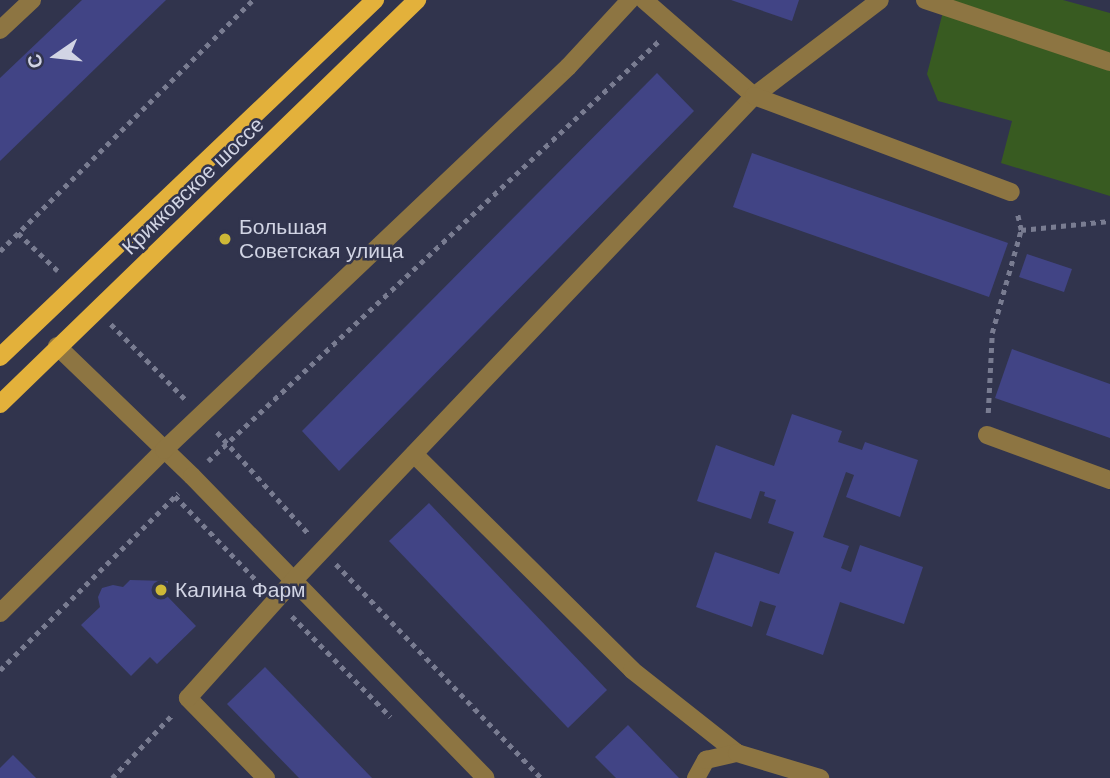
<!DOCTYPE html>
<html>
<head>
<meta charset="utf-8">
<style>
	body { margin:0 }
	#map { position:relative; width:1110px; height:778px; overflow:hidden; background:#31344d; font-family:"DM Sans",sans-serif }
	div>[style] { position:absolute }
	.green>* { inset:0; background:#385b21 }
	.building>* { inset:0; background:#414485 }
	.path>* { height:4.5px; margin-top:-2.25px; transform-origin:0; background:repeating-linear-gradient(90deg,#797c91 0 5px,transparent 0 10px) }
	.minor>* { height:18px; margin:-9px; padding:0 9px; transform-origin:9px; border-radius:9px; background:#8d7542 }
	.major>* { height:18px; margin:-9px; padding:0 9px; transform-origin:9px; border-radius:9px; background:#e3b13b }
	.dots>* { width:19px; height:19px; translate:-50% -50%; box-sizing:border-box; border:4px solid #31344d; border-radius:50% }
	span { translate:-50% -50%; white-space:nowrap; text-align:center; line-height:1.15; -webkit-text-stroke:5px #31344d; paint-order:stroke }
	.street-label { font-size:21px; color:#d1d4e4 }
	.poi-label { font-size:21px; color:#d1d4e4 }
	.left { translate:0 -50%; text-align:left }
	.north { position:absolute; left:21px; top:21px; width:70px; height:70px; -webkit-text-stroke:5px #31344d; paint-order:stroke; rotate:256deg; font-size:19px; font-weight:700; line-height:28px; text-align:center; color:#d1d4e4 }
	.north::after { content:''; display:block; margin:auto; width:24px; height:32px; background:#d1d4e4; clip-path:polygon(50% 0,100% 100%,50% 72%,0 100%) }
</style>
</head>
<body>
<div id="map">
	<div class="green">
		<i style="clip-path:polygon(946px 0,1063px 0,1110px 13px,1110px 196px,1001px 163px,1012px 121px,938px 101px,927px 74px)"></i>
	</div>
	<div class="building">
		<i style="clip-path:polygon(82px 0,166px 0,0 161px,0 78px)"></i>
		<i style="clip-path:polygon(731px 0,799px 0,792px 21px)"></i>
		<i style="clip-path:polygon(657px 73px,694px 111px,339px 471px,302px 431px)"></i>
		<i style="clip-path:polygon(752px 153px,1008px 243px,989px 297px,733px 207px)"></i>
		<i style="clip-path:polygon(1027px 254px,1072px 269px,1064px 292px,1019px 277px)"></i>
		<i style="clip-path:polygon(1012px 349px,1110px 384px,1110px 438px,995px 398px)"></i>
		<i style="clip-path:polygon(792px 414px,842px 431px,838px 442px,862px 450px,865px 442px,918px 460px,900px 517px,846px 497px,854px 475px,846px 472px,823px 537px,849px 546px,841px 568px,851px 572px,860px 545px,923px 567px,904px 624px,840px 602px,823px 655px,766px 635px,776px 606px,760px 601px,752px 627px,696px 607px,715px 552px,779px 574px,794px 532px,768px 523px,776px 500px,764px 496px,765px 492px,760px 491px,751px 519px,697px 501px,716px 445px,774px 466px)"></i>
		<i style="clip-path:polygon(429px 503px,607px 690px,568px 728px,389px 541px)"></i>
		<i style="clip-path:polygon(130px 580px,168px 581px,168px 597px,196px 626px,157px 664px,150px 657px,131px 676px,81px 625px,100px 607px,98px 597px,102px 588px,113px 585px,123px 587px)"></i>
		<i style="clip-path:polygon(265px 667px,372px 778px,299px 778px,227px 704px)"></i>
		<i style="clip-path:polygon(628px 725px,679px 778px,616px 778px,595px 757px)"></i>
		<i style="clip-path:polygon(13px 755px,36px 778px,0 778px,0 768px)"></i>
	</div>
	<div class="path">
		<i style="left:1021px;top:230px;width:89px;rotate:-5.8deg"></i>
		<i style="left:18px;top:233px;width:55px;rotate:43.5deg"></i>
		<i style="left:0;top:251px;width:356px;rotate:-44.8deg"></i>
		<i style="left:111px;top:324px;width:107px;rotate:45.4deg"></i>
		<i style="left:988px;top:413px;width:80px;rotate:-87.1deg"></i>
		<i style="left:992px;top:333px;width:107px;rotate:-74.3deg"></i>
		<i style="left:1021px;top:230px;width:17px;rotate:-103deg"></i>
		<i style="left:217px;top:432px;width:137px;rotate:48deg"></i>
		<i style="left:208px;top:461px;width:618px;rotate:-42.97deg"></i>
		<i style="left:175px;top:496px;width:124px;rotate:46deg"></i>
		<i style="left:336px;top:564px;width:296px;rotate:46.2deg"></i>
		<i style="left:292px;top:616px;width:141px;rotate:45.6deg"></i>
		<i style="left:0;top:670px;width:251px;rotate:-44.8deg"></i>
		<i style="left:112px;top:778px;width:88px;rotate:-46.4deg"></i>
	</div>
	<div class="minor">
		<i style="left:644px;top:0;width:146px;rotate:41.1deg"></i>
		<i style="left:754px;top:96px;width:158px;rotate:-37.3deg"></i>
		<i style="left:925px;top:0;width:195px;rotate:18.5deg"></i>
		<i style="left:0;top:30px;width:44px;rotate:-43.2deg"></i>
		<i style="left:57px;top:346px;width:187px;rotate:43.9deg"></i>
		<i style="left:192px;top:476px;width:421px;rotate:45.8deg"></i>
		<i style="left:987px;top:435px;width:131px;rotate:20.1deg"></i>
		<i style="left:414px;top:454px;width:307px;rotate:44.7deg"></i>
		<i style="left:632px;top:670px;width:134px;rotate:38.3deg"></i>
		<i style="left:0;top:613px;width:231px;rotate:-44.8deg"></i>
		<i style="left:164px;top:450px;width:557px;rotate:-43.47deg"></i>
		<i style="left:568px;top:67px;width:91px;rotate:-47.2deg"></i>
		<i style="left:266px;top:778px;width:112px;rotate:-134.3deg"></i>
		<i style="left:188px;top:698px;width:157px;rotate:-48.1deg"></i>
		<i style="left:293px;top:581px;width:669px;rotate:-46.45deg"></i>
		<i style="left:754px;top:96px;width:274px;rotate:20.5deg"></i>
		<i style="left:696px;top:778px;width:21px;rotate:-61deg"></i>
		<i style="left:706px;top:760px;width:32px;rotate:-13deg"></i>
		<i style="left:737px;top:753px;width:87px;rotate:16.8deg"></i>
	</div>
	<div class="major">
		<i style="left:0;top:357px;width:518px;rotate:-43.59deg"></i>
		<i style="left:0;top:404px;width:581px;rotate:-44.09deg"></i>
	</div>
	<div class="dots">
		<i style="left:225px;top:239px;background:#ceb837"></i>
		<i style="left:161px;top:590px;background:#ceb837"></i>
	</div>
	<div class="street-label">
		<span style="left:193px;top:186px;rotate:-44deg">Крикковское шоссе</span>
	</div>
	<div class="poi-label">
		<span class="left" style="left:239px;top:239px">Большая<br>Советская улица</span>
		<span class="left" style="left:175px;top:590px">Калина Фарм</span>
	</div>
	<div class="north">С</div>
</div>
</body>
</html>
